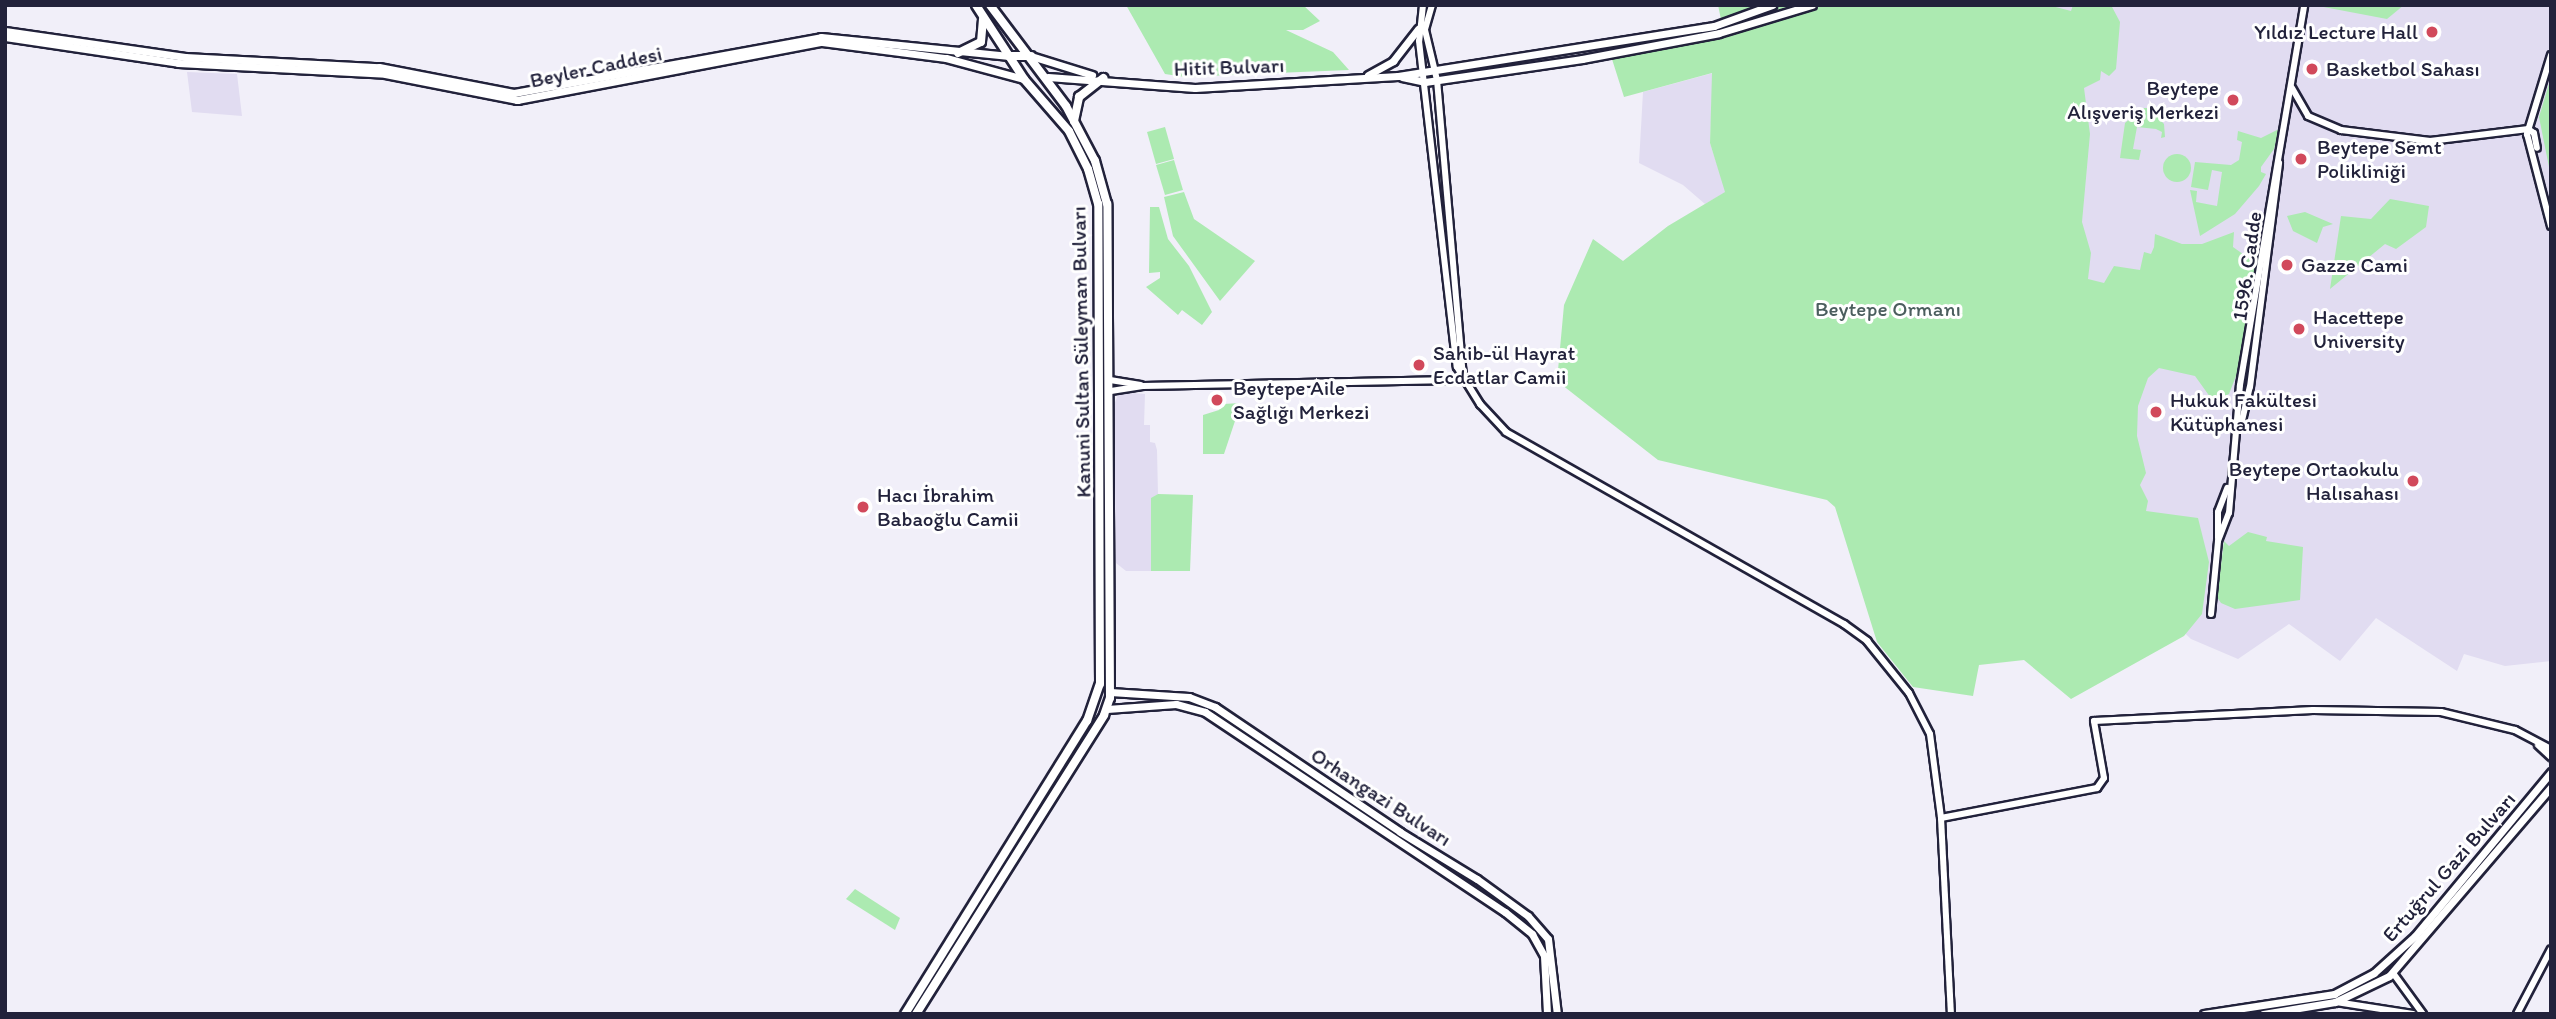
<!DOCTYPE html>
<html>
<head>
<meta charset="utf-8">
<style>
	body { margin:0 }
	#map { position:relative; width:2556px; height:1019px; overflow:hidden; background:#f1eff9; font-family:Itim,sans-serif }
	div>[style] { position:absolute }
	.built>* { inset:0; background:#e1dcf1 }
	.green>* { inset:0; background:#aceab1 }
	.round { border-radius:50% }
	.roads { filter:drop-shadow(2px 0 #22223b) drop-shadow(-2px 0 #22223b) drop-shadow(0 2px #22223b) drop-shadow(0 -2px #22223b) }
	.tertiary>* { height:6px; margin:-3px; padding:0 3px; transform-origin:3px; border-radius:3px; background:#fff }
	.secondary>* { height:7px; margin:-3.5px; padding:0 3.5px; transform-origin:3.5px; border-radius:3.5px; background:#fff }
	.primary>* { height:8px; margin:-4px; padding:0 4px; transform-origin:4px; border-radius:4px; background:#fff }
	.dots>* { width:19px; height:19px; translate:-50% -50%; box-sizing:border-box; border:4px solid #fff; border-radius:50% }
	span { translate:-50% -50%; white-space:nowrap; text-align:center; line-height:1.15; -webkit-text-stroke:6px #fff; paint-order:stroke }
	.poi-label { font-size:21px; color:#22223b }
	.right { translate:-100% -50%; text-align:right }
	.left { translate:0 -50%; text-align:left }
	.street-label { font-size:21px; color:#22223b }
	.park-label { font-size:21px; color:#4b5e5e }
	.frame { position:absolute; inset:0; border:7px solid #22223b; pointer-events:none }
</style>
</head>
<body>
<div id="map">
	<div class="built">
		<i style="clip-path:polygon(2047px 5px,2551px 5px,2551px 661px,2505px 666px,2464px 654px,2457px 671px,2376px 618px,2340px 661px,2289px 624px,2238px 659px,2191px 639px,2150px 600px,2099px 477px)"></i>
		<i style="clip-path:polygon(187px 72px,237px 74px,242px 116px,192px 112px)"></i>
		<i style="clip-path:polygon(1713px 73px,1710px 143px,1726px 192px,1705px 204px,1683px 185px,1639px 163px,1643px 92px)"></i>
		<i style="clip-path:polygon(1119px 392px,1145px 394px,1144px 425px,1150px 425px,1150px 442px,1155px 443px,1157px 450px,1158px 494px,1151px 499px,1151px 571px,1126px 571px,1116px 563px,1114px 405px)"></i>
	</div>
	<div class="green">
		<i style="clip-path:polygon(1126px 5px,1303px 5px,1320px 21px,1303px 30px,1286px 30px,1333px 52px,1349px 70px,1185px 77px,1165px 74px)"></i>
		<i style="clip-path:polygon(1718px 5px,2048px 5px,2071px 11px,2073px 5px,2111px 5px,2120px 22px,2116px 69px,2109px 76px,2101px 71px,2100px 80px,2084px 88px,2090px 134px,2082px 222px,2091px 253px,2088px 279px,2104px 283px,2114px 266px,2140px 270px,2144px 252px,2151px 254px,2154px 247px,2155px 234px,2182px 244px,2202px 244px,2234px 232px,2233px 247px,2257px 264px,2243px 358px,2229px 394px,2213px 401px,2195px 376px,2159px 368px,2148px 378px,2138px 406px,2137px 436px,2146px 473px,2140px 485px,2148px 501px,2146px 511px,2198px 518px,2209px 562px,2202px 614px,2184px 636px,2071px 699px,2024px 660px,1979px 665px,1973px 696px,1913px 687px,1877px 642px,1835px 507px,1827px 500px,1658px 460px,1557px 381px,1564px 305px,1593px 239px,1623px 261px,1668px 226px,1725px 192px,1710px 143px,1712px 73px,1624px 97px,1611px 56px,1724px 34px)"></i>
		<i style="clip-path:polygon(2313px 5px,2404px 5px,2387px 19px)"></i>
		<i style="clip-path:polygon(2551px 77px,2551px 177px,2539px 117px)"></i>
		<i style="clip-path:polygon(2143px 108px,2149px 108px,2164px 124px,2165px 137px,2161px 138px,2162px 132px,2156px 129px,2137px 127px,2133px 149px,2141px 150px,2139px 160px,2120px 158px,2125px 123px)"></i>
		<i style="clip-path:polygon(1165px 127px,1174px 159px,1156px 164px,1147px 132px)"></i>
		<i style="clip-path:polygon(2279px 129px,2274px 149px,2261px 167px,2261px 172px,2266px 174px,2259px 186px,2235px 214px,2200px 236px,2190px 190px,2197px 191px,2196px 202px,2217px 206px,2222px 172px,2212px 170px,2208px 190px,2191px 187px,2195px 162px,2231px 165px,2239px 160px,2242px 142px,2237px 140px,2238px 131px,2261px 138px)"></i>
		<i class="round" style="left:2163px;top:154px;width:28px;height:28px"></i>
		<i style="clip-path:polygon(1174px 160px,1183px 190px,1165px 195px,1156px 165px)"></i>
		<i style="clip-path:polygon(1184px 192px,1194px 219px,1255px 261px,1220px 301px,1173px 236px,1164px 197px)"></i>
		<i style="clip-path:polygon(2390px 199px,2429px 206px,2426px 227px,2396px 249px,2385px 244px,2330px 289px,2341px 216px,2371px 219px)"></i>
		<i style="clip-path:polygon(1150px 207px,1159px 207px,1168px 239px,1189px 266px,1212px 312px,1202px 325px,1182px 310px,1178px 315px,1146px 287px,1160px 278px,1160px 272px,1149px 273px)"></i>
		<i style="clip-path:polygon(2305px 212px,2333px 224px,2323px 227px,2317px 243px,2293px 231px,2287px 216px)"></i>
		<i style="clip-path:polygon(1241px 403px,1224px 454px,1203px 454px,1203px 415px,1219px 410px,1223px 404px)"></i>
		<i style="clip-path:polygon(1158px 494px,1193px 495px,1190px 571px,1151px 571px,1151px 498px)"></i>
		<i style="clip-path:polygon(2248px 532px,2267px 537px,2266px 541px,2303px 547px,2300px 600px,2235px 609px,2221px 603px,2217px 597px,2224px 541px,2229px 546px)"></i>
		<i style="clip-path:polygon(855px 889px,900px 918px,895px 930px,846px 899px)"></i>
	</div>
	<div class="roads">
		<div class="tertiary">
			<i style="left:1423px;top:5px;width:36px;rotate:96deg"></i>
			<i style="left:1419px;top:41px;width:328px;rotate:83.4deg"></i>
			<i style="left:1457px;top:367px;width:44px;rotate:58.1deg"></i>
			<i style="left:1480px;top:404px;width:38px;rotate:47deg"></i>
			<i style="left:1506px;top:432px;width:389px;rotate:29.6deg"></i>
			<i style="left:1844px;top:624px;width:29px;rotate:36deg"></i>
			<i style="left:1867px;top:641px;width:67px;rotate:51.1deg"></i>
			<i style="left:1909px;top:693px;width:46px;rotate:62.9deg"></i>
			<i style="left:1930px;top:734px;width:85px;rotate:82.5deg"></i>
			<i style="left:1941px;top:818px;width:196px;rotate:87.1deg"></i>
			<i style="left:1432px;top:5px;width:26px;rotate:106deg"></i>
			<i style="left:1425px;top:30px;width:51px;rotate:76.5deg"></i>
			<i style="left:1437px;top:80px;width:296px;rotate:85deg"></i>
			<i style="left:2551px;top:55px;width:83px;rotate:106.9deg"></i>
			<i style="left:2527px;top:134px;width:95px;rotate:75.4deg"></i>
			<i style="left:2292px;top:88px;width:32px;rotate:60deg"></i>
			<i style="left:2308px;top:116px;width:36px;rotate:23deg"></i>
			<i style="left:2341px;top:130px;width:90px;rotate:7deg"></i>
			<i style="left:2430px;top:141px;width:99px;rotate:-7deg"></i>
			<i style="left:2528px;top:129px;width:7px;rotate:34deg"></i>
			<i style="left:2534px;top:133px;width:15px;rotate:79deg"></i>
			<i style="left:1110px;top:380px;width:31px;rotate:9deg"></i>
			<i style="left:1111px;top:391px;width:32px;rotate:-9deg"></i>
			<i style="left:1143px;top:386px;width:324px;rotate:-1.1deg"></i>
			<i style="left:2241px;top:425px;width:39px;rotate:-77deg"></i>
			<i style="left:2250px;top:387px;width:226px;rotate:-82.6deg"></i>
			<i style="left:2218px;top:538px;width:26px;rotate:-90deg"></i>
			<i style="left:2218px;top:512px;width:26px;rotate:-69deg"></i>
			<i style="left:2211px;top:614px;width:73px;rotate:-84.5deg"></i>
			<i style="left:2218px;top:541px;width:30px;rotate:-69deg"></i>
			<i style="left:2229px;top:513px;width:128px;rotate:-85.1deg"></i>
			<i style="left:2240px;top:385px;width:385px;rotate:-80.4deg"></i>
			<i style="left:2538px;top:745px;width:18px;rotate:43deg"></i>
			<i style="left:1941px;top:818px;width:159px;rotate:-10.9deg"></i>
			<i style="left:2097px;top:788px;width:12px;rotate:-55deg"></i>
			<i style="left:2104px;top:778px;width:58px;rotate:-100deg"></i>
			<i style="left:2094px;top:721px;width:219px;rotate:-2.9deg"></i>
			<i style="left:2313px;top:710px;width:128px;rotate:0.9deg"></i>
			<i style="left:2441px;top:712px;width:76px;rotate:13.7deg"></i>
			<i style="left:2515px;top:730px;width:41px;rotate:27.8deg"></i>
			<i style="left:2393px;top:973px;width:51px;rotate:53.8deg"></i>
			<i style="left:2336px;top:1002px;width:78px;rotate:8.9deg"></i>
			<i style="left:2517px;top:1014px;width:73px;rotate:-62.4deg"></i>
		</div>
		<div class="secondary">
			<i style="left:5px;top:31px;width:182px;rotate:8.2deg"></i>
			<i style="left:185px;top:57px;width:194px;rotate:3deg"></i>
			<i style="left:379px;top:67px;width:137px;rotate:10.9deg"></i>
			<i style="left:514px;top:93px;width:312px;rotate:-10.3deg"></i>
			<i style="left:821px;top:37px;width:189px;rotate:5.8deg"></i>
			<i style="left:5px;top:37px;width:175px;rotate:8.5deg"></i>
			<i style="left:178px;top:63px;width:207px;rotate:3deg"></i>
			<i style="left:385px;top:74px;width:135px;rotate:11.1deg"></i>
			<i style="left:517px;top:100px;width:310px;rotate:-10.8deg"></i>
			<i style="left:822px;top:42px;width:125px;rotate:7.4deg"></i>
			<i style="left:946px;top:58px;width:81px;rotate:15.1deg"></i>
			<i style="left:1031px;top:56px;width:64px;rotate:17.3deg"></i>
			<i style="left:1368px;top:75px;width:29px;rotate:-29deg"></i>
			<i style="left:1393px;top:61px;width:41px;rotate:-52deg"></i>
			<i style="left:1048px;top:77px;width:147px;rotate:4.3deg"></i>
			<i style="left:1195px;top:88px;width:203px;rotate:-3.4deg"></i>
			<i style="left:1398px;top:76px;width:320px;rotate:-9deg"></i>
			<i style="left:1714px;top:26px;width:62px;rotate:-19.9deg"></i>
			<i style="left:1402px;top:77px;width:24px;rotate:12deg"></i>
			<i style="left:1425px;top:82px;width:159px;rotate:-8.3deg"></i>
			<i style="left:1582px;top:59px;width:139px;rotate:-10.7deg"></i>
			<i style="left:1719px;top:33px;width:97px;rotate:-16.8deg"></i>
			<i style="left:1110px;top:692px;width:79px;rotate:3.6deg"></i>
			<i style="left:1189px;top:697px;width:28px;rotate:21deg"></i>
			<i style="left:1215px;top:707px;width:223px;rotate:34deg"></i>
			<i style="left:1400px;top:832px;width:90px;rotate:31.4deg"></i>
			<i style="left:1477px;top:879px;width:63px;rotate:36deg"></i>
			<i style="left:1528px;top:916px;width:30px;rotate:49deg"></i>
			<i style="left:1548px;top:939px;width:76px;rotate:83.2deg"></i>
			<i style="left:1107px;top:709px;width:69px;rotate:-4.1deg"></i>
			<i style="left:1176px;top:704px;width:30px;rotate:15deg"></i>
			<i style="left:1205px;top:712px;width:361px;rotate:33.7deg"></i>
			<i style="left:1505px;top:912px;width:35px;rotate:39deg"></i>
			<i style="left:1532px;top:934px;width:25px;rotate:61deg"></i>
			<i style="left:1544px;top:956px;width:58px;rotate:87deg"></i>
			<i style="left:2204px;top:1014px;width:132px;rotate:-8.7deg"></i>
			<i style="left:2334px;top:994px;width:45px;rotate:-27.7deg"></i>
			<i style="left:2374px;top:973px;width:55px;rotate:-42.1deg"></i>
			<i style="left:2415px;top:936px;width:213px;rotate:-50.3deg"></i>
			<i style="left:2263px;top:1014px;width:73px;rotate:-9.5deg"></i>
			<i style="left:2335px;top:1002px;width:60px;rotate:-25.7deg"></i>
			<i style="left:2389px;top:976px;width:249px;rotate:-49.4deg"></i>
		</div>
		<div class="primary">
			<i style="left:958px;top:53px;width:25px;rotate:-26deg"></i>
			<i style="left:981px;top:42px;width:23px;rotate:-85deg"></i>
			<i style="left:1009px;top:56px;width:22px"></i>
			<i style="left:1074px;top:121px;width:25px;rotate:-78deg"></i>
			<i style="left:1079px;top:97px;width:31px;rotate:-38deg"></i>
			<i style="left:905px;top:1014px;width:345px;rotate:-58.2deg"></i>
			<i style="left:1087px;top:721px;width:39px;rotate:-71deg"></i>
			<i style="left:1100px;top:684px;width:480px;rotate:-90.2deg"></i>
			<i style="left:1098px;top:204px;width:36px;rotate:-106deg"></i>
			<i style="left:1088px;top:169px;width:42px;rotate:-116.6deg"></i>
			<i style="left:1069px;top:131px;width:69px;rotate:-130.9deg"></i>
			<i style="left:1024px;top:79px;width:88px;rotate:-123deg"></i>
			<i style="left:916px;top:1014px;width:353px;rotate:-57.8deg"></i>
			<i style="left:1104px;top:715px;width:18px;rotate:-71deg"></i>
			<i style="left:1110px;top:698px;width:494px;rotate:-90.3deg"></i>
			<i style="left:1107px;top:204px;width:45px;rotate:-105.6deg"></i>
			<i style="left:1095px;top:161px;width:62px;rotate:-117.8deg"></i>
			<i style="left:1066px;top:106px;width:126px;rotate:-127deg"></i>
		</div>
	</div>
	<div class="dots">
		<i style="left:2432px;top:32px;background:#d1495b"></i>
		<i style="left:2312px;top:69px;background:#d1495b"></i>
		<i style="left:2233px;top:100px;background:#d1495b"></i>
		<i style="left:2301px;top:159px;background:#d1495b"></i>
		<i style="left:2287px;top:265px;background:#d1495b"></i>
		<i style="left:2299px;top:329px;background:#d1495b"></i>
		<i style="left:1419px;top:365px;background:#d1495b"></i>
		<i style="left:1217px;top:400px;background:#d1495b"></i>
		<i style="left:2156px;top:412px;background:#d1495b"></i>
		<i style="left:2413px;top:481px;background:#d1495b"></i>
		<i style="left:863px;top:507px;background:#d1495b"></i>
	</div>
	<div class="poi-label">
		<span class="right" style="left:2418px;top:32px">Yıldız Lecture Hall</span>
		<span class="left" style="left:2326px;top:69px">Basketbol Sahası</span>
		<span class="right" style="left:2219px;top:100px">Beytepe<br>Alışveriş Merkezi</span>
		<span class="left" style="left:2317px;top:159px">Beytepe Semt<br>Polikliniği</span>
		<span class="left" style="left:2301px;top:265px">Gazze Cami</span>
		<span class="left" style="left:2313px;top:329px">Hacettepe<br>University</span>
		<span class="left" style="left:1433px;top:365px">Sahib-ül Hayrat<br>Ecdatlar Camii</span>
		<span class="left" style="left:1233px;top:400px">Beytepe Aile<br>Sağlığı Merkezi</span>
		<span class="left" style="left:2170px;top:412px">Hukuk Fakültesi<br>Kütüphanesi</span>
		<span class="right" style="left:2399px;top:481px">Beytepe Ortaokulu<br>Halısahası</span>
		<span class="left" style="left:877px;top:507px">Hacı İbrahim<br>Babaoğlu Camii</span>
	</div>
	<div class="street-label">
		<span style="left:596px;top:67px;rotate:-12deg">Beyler Caddesi</span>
		<span style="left:1229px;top:67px;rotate:-2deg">Hitit Bulvarı</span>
		<span style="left:2247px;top:266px;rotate:-82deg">1596. Cadde</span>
		<span style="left:1081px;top:352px;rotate:-91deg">Kanuni Sultan Süleyman Bulvarı</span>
		<span style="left:1381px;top:797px;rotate:33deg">Orhangazi Bulvarı</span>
		<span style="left:2449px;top:867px;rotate:-49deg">Ertuğrul Gazi Bulvarı</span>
	</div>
	<div class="park-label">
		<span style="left:1888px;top:309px">Beytepe Ormanı</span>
	</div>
	<div class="frame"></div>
</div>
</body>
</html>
